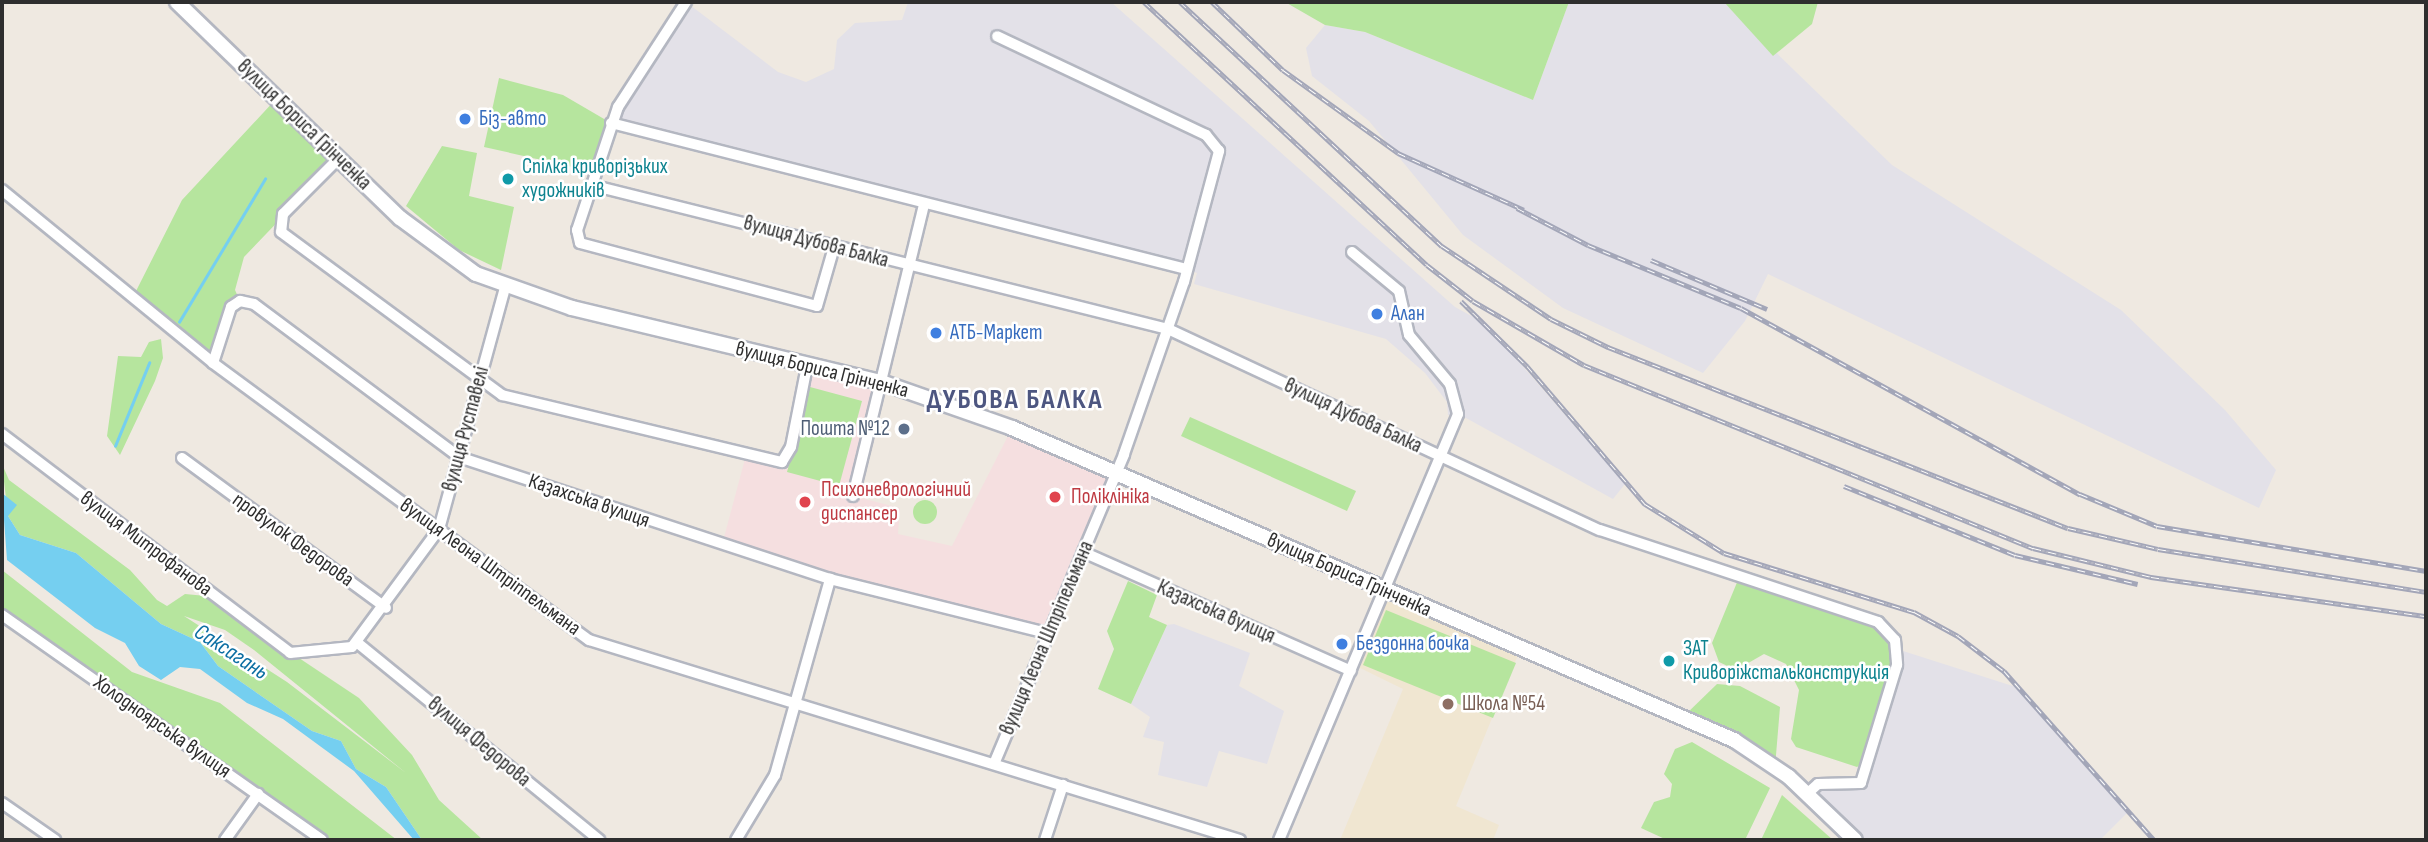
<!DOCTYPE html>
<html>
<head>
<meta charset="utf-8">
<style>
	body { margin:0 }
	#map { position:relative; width:2428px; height:842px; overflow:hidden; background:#efe9e1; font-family:"Sofia Sans Condensed",sans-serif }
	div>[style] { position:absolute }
	.industrial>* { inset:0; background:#e3e1e8 }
	.education>* { inset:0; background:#f0e6d1 }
	.medical>* { inset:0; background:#f5dfe0 }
	.green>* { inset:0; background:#b6e59e }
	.round { border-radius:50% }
	.water>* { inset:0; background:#75cff0 }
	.stream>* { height:2.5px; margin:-1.25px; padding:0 1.25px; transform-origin:1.25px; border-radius:1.25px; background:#75cff0 }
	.roads { filter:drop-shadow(2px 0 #b4b7c1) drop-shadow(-2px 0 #b4b7c1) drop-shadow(0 2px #b4b7c1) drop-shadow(0 -2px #b4b7c1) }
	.street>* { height:10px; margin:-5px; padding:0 5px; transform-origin:5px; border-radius:5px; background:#fff }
	.secondary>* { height:14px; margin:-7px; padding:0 7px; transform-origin:7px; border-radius:7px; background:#fff }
	.rail>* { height:5px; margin-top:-2.5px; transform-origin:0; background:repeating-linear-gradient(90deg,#fff 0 8px,#a3a6b8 0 16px); box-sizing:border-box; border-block:2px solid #a3a6b8 }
	.dots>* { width:19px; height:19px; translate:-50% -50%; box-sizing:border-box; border:4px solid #fff; border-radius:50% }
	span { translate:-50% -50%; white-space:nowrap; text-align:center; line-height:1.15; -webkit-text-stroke:5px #fff; paint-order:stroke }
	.shop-label { font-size:21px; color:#366cbe }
	.left { translate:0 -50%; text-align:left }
	.street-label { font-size:21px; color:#2e2e2e }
	.culture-label { font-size:21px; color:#0d838f }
	.service-label { font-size:21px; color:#4e5e75 }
	.right { translate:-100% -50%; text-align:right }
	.health-label { font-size:21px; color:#be3a42 }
	.education-label { font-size:21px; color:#785e54 }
	.water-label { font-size:23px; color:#0d6fa3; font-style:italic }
	.district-label { font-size:28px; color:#4d5680; font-weight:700; letter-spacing:2px }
	.frame { position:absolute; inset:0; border:4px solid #2e2e2e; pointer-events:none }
</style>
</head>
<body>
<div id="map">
	<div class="industrial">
		<i style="clip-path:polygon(686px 2px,778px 72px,806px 82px,834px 69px,837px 40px,855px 23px,902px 20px,908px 2px,1111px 2px,1455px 307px,1486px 324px,1625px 484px,1613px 499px,1466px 418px,1448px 415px,1447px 402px,1425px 373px,1386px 339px,1194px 284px,1197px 273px,1186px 269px,611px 123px)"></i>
		<i style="clip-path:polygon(1569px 2px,1724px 2px,1892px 165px,2121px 310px,2225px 410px,2276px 470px,2259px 508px,1768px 274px,1745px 321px,1703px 373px,1563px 308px,1463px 235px,1369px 121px,1312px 76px,1306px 48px,1325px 25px,1365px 32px,1533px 100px)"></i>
		<i style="clip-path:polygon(1174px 624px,1250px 653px,1239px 686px,1284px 711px,1267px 764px,1219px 751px,1207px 787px,1158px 775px,1164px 742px,1143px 737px,1150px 717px,1131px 704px,1167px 625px)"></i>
		<i style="clip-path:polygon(1903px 651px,2019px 688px,2127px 813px,2100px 840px,1855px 840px,1807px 794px,1812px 787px,1862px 783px)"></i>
	</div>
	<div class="education">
		<i style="clip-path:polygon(1384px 590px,1520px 650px,1456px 806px,1499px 825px,1493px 840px,1340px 840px,1403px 689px,1354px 665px)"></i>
	</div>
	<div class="medical">
		<i style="clip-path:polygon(807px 366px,881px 382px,853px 496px,900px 508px,898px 534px,952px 546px,1012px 428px,1117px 473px,1047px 633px,722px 545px,746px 455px,785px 460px)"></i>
	</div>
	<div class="green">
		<i style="clip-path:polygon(1285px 2px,1569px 2px,1533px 100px,1365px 32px,1325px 25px)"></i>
		<i style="clip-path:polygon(1724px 2px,1818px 2px,1812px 24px,1773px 56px)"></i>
		<i style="clip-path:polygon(499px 78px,563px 95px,611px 123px,595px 172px,484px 147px)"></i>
		<i style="clip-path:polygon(276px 99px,339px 158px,244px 257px,235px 290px,240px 301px,231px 307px,213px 363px,133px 297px,182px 200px)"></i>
		<i style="clip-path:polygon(442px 146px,477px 153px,469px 196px,514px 207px,501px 270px,459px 250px,406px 206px)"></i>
		<i style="clip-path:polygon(161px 339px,163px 358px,155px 381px,120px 455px,107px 436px,118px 356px,141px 357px,149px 342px)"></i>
		<i style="clip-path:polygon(810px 387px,862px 401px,839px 486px,787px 472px)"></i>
		<i style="clip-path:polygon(1190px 417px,1356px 491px,1347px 511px,1181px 436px)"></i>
		<i style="clip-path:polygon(evenodd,2px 464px,9px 480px,130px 570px,157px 600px,167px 606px,185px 594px,206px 596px,359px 698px,412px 755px,439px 800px,483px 840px,422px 840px,386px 787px,356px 769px,341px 741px,312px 731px,218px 666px,200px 642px,161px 624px,76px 553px,20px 535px,8px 516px,2px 464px,184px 616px,225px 630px,254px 650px,406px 773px,287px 682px,184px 616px)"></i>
		<i class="round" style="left:913px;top:500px;width:24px;height:24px"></i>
		<i style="clip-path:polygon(2px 570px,132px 672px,220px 703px,397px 840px,322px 840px,2px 615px)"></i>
		<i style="clip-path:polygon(1738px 580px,1878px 622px,1898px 650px,1870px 758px,1857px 767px,1796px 747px,1791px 739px,1799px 690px,1786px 664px,1764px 654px,1736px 670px,1719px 662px,1712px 643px)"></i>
		<i style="clip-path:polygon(1128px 581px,1157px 595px,1149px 617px,1167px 625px,1131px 704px,1098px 689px,1114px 649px,1107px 631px)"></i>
		<i style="clip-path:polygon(1386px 610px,1516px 663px,1493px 718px,1363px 665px)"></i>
		<i style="clip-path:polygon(1717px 684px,1740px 686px,1780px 707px,1775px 767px,1682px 718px)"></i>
		<i style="clip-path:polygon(1692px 742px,1770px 788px,1745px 840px,1667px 840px,1641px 828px,1654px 802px,1670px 797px,1672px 784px,1664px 774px,1675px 749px)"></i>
		<i style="clip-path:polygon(1782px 795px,1833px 840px,1761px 840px)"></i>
	</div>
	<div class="water">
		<i style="clip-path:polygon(2px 493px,17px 505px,8px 516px,20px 535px,76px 553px,161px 624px,200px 642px,218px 666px,312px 731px,341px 741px,356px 769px,386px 787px,422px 840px,414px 840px,354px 771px,283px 719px,247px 703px,200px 669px,180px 667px,161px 680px,139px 666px,125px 643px,95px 628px,7px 560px)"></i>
	</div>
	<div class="stream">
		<i style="left:179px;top:322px;width:167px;rotate:-59deg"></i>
		<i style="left:115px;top:446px;width:90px;rotate:-67.7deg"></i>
	</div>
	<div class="roads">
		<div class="street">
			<i style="left:686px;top:2px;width:125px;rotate:122.9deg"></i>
			<i style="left:618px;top:107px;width:130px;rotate:108.4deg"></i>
			<i style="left:577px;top:230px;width:13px;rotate:77deg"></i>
			<i style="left:580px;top:243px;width:245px;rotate:14.9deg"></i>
			<i style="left:817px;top:306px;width:61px;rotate:-73.9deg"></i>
			<i style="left:611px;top:123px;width:593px;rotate:14.25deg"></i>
			<i style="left:339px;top:158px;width:79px;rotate:135deg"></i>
			<i style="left:283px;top:214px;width:18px;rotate:96deg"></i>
			<i style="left:281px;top:232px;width:275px;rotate:36.4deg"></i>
			<i style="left:502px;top:395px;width:288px;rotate:13.5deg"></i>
			<i style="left:782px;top:462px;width:17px;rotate:-59deg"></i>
			<i style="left:791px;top:447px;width:83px;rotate:-78.8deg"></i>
			<i style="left:591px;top:185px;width:595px;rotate:14.01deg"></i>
			<i style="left:1168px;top:329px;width:476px;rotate:25deg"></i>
			<i style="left:1600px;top:530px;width:293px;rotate:18.3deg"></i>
			<i style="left:1878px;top:622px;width:25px;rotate:47deg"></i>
			<i style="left:1895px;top:640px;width:25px;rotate:85deg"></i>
			<i style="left:1897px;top:665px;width:123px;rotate:107deg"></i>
			<i style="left:1861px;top:783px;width:43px;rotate:178.7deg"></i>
			<i style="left:1818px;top:784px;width:15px;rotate:138deg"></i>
			<i style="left:2px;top:190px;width:273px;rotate:39.3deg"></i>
			<i style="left:213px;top:363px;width:467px;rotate:36.4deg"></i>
			<i style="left:589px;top:640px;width:681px;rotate:17.08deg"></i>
			<i style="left:213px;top:363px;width:59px;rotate:-72.2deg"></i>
			<i style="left:231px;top:307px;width:11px;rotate:-34deg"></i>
			<i style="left:240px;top:301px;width:14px;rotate:12deg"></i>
			<i style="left:254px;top:304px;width:256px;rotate:36.7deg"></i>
			<i style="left:459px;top:457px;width:391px;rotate:18.2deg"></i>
			<i style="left:830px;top:579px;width:224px;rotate:14deg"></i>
			<i style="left:2px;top:434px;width:362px;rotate:37.2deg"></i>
			<i style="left:290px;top:653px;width:62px;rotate:-5.5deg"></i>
			<i style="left:352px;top:647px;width:147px;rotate:-53.6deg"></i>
			<i style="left:439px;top:529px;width:251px;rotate:-74.7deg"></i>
			<i style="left:182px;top:458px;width:253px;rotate:36.3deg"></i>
			<i style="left:853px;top:496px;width:300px;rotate:-76.3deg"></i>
			<i style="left:1083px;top:552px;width:293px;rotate:23.9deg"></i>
			<i style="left:2px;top:615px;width:391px;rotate:35.1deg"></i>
			<i style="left:359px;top:644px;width:310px;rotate:39.2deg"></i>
			<i style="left:994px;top:764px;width:336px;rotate:-67.2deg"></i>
			<i style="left:1124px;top:454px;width:182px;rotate:-70.8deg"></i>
			<i style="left:1184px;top:282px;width:136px;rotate:-75deg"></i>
			<i style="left:1219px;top:151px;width:21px;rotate:-129deg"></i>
			<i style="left:1206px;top:135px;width:231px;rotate:-154.7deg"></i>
			<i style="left:2px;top:803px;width:65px;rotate:34.9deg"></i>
			<i style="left:225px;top:840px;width:57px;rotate:-54.3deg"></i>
			<i style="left:736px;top:840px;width:76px;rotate:-59deg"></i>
			<i style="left:775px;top:775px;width:204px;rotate:-74.3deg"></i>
			<i style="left:1045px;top:840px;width:58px;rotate:-71.9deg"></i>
			<i style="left:1279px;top:840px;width:462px;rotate:-67.2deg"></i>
			<i style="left:1458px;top:414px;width:31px;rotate:-105deg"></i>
			<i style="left:1450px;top:384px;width:64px;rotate:-129.9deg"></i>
			<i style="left:1409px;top:335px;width:45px;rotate:-102.8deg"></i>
			<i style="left:1399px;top:291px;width:61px;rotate:-140.3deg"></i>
		</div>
		<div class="secondary">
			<i style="left:177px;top:2px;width:310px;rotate:44.1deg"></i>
			<i style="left:400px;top:218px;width:94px;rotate:36.4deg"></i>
			<i style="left:476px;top:274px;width:102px;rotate:19.5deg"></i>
			<i style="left:572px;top:308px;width:318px;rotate:13.5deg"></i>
			<i style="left:881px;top:382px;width:139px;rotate:19.3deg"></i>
			<i style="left:1012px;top:428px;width:787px;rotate:23.37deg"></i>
			<i style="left:1734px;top:740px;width:66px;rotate:33.9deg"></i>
			<i style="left:1789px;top:777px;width:91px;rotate:43.7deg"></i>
		</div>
	</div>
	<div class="rail">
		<i style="left:1144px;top:2px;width:386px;rotate:42.9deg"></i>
		<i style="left:1427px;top:265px;width:58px;rotate:38deg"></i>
		<i style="left:1473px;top:301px;width:128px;rotate:30deg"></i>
		<i style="left:1584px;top:365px;width:485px;rotate:22.2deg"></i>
		<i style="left:2033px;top:548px;width:122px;rotate:13.8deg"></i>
		<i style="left:2151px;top:577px;width:278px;rotate:8.1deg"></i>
		<i style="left:1180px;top:2px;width:358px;rotate:43deg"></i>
		<i style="left:1442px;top:246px;width:131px;rotate:33.8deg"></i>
		<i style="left:1551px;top:319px;width:64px;rotate:26.2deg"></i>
		<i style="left:1608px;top:347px;width:494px;rotate:21.5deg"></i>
		<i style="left:2068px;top:528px;width:92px;rotate:13.1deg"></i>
		<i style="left:2158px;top:549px;width:271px;rotate:9.1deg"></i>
		<i style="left:1212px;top:2px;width:98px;rotate:43.8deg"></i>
		<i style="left:1283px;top:70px;width:142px;rotate:35.8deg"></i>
		<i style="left:1398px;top:153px;width:138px;rotate:24.3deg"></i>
		<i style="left:1517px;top:208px;width:80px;rotate:27.5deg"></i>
		<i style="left:1588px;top:245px;width:165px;rotate:22.4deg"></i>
		<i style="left:1741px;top:308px;width:387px;rotate:28.8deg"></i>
		<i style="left:2080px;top:494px;width:83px;rotate:22.6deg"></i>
		<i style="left:2157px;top:526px;width:273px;rotate:9.5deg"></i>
		<i style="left:1651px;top:260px;width:126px;rotate:22.9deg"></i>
		<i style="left:1461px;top:301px;width:93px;rotate:44.6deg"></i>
		<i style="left:1527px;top:366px;width:182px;rotate:49.5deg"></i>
		<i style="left:1645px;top:504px;width:93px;rotate:31.8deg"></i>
		<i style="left:1724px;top:553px;width:199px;rotate:17.3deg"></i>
		<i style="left:1914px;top:612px;width:50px;rotate:28.6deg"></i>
		<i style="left:1958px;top:636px;width:58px;rotate:37.3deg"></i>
		<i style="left:2004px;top:671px;width:226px;rotate:48.4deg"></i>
		<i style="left:1844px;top:486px;width:184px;rotate:22deg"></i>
		<i style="left:2015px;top:555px;width:126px;rotate:13.3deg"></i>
	</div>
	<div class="dots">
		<i style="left:465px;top:119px;background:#3f7fe0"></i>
		<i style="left:508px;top:179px;background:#0f9aa8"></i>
		<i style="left:1377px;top:314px;background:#3f7fe0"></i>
		<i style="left:936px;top:333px;background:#3f7fe0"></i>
		<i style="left:904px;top:429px;background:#5c6f8a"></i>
		<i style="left:1055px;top:497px;background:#e0444e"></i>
		<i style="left:805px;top:502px;background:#e0444e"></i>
		<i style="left:1342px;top:644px;background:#3f7fe0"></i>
		<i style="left:1669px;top:661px;background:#0f9aa8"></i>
		<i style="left:1448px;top:704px;background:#8d6e63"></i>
	</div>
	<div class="shop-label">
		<span class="left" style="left:479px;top:119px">Біз-авто</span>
		<span class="left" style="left:1391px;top:314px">Алан</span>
		<span class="left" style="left:950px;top:333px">АТБ-Маркет</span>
		<span class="left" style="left:1356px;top:644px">Бездонна бочка</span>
	</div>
	<div class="street-label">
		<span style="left:304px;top:125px;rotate:44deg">вулиця Бориса Грінченка</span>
		<span style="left:816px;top:242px;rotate:15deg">вулиця Дубова Балка</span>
		<span style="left:822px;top:370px;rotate:14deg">вулиця Бориса Грінченка</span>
		<span style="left:1353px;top:416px;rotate:25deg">вулиця Дубова Балка</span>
		<span style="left:466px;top:429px;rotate:-75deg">вулиця Руставелі</span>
		<span style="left:589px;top:501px;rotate:19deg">Казахська вулиця</span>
		<span style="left:293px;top:540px;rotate:36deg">провулок Федорова</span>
		<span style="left:146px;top:544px;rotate:37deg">вулиця Митрофанова</span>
		<span style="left:490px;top:567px;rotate:36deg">вулиця Леона Штріппельмана</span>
		<span style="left:1349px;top:575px;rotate:24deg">вулиця Бориса Грінченка</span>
		<span style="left:1216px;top:612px;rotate:24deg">Казахська вулиця</span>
		<span style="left:1047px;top:638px;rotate:-67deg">вулиця Леона Штріпельмана</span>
		<span style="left:162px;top:727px;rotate:35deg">Холодноярська вулиця</span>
		<span style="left:479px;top:742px;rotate:40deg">вулиця Федорова</span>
	</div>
	<div class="culture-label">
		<span class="left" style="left:522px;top:179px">Спілка криворізьких<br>художників</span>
		<span class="left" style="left:1683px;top:661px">ЗАТ<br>Криворіжстальконструкція</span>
	</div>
	<div class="service-label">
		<span class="right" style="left:890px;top:429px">Пошта №12</span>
	</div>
	<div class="health-label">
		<span class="left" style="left:821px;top:502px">Психоневрологічний<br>диспансер</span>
		<span class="left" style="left:1071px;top:497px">Поліклініка</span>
	</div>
	<div class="education-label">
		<span class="left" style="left:1462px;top:704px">Школа №54</span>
	</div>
	<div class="water-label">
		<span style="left:231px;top:652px;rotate:33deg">Саксагань</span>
	</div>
	<div class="district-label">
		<span style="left:1015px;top:400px">ДУБОВА БАЛКА</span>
	</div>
	<div class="frame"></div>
</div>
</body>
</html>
